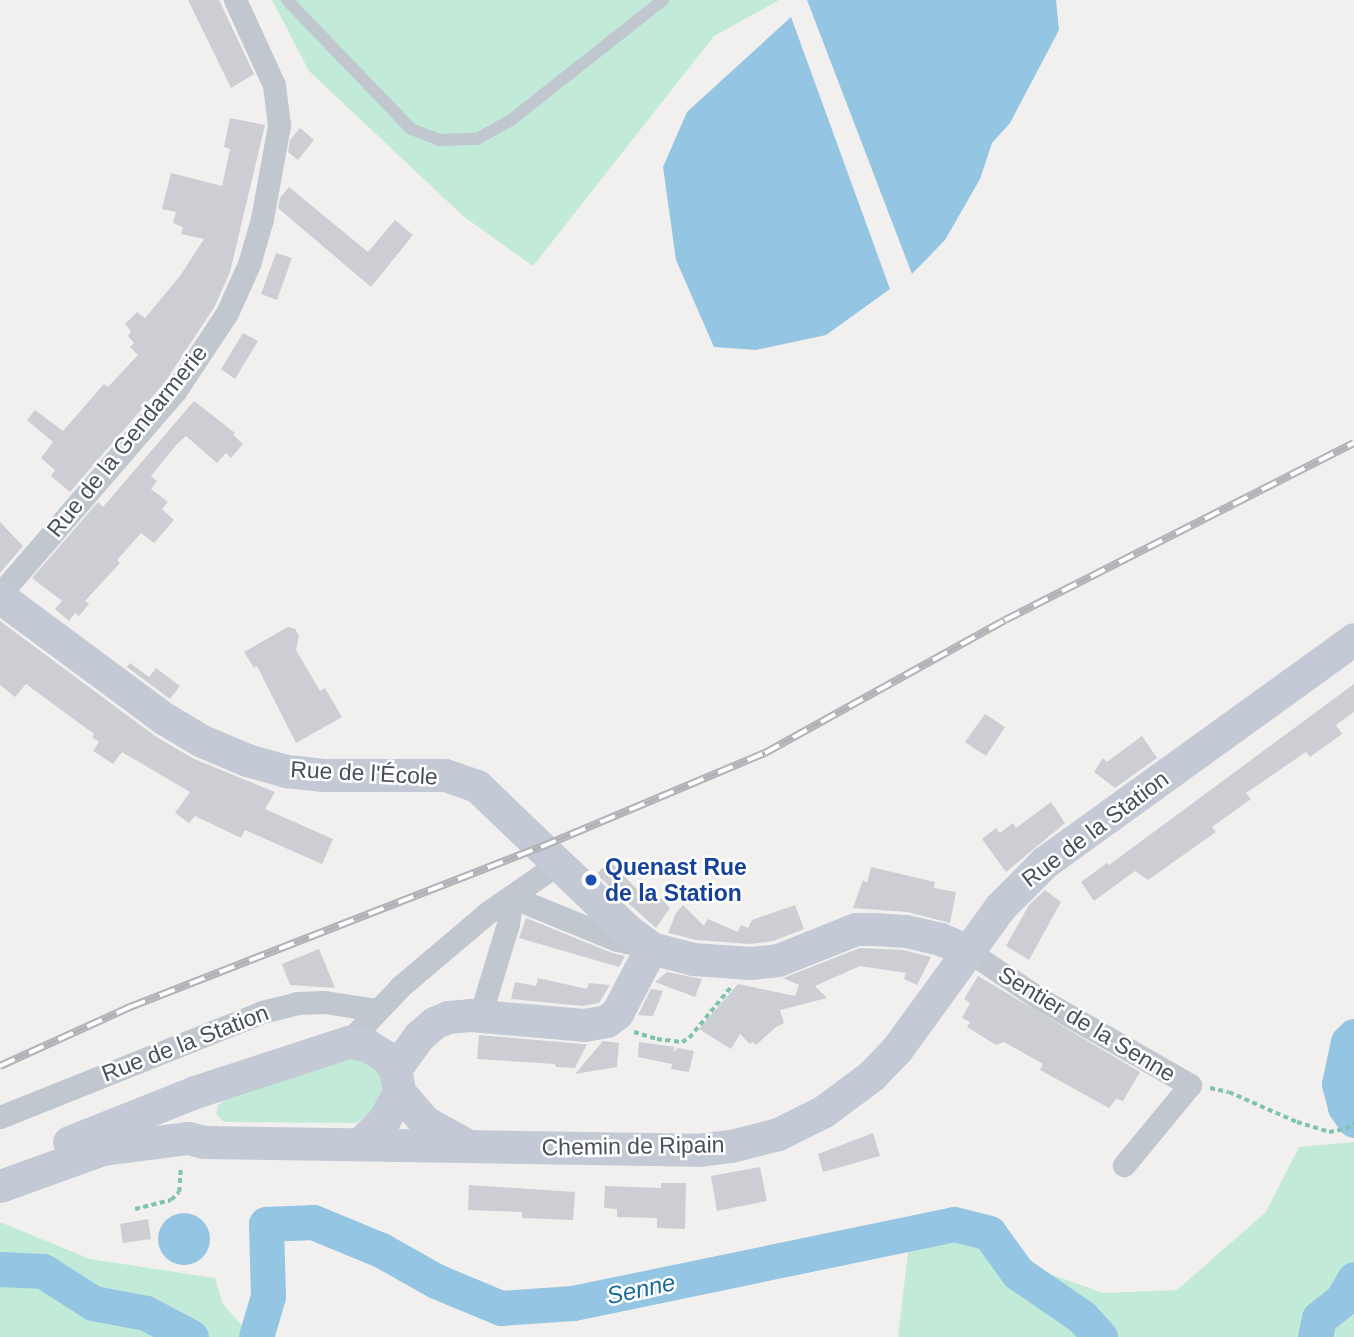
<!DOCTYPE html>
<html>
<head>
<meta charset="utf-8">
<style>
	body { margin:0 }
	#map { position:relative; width:1354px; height:1337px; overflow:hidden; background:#f1f0ef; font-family:Arial,sans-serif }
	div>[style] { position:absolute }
	.green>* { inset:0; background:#c2ead8 }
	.water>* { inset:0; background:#94c5e2 }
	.round { border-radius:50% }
	.river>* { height:35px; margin:-17.5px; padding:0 17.5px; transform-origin:17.5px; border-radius:17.5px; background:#94c5e2 }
	.building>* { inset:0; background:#ccced3 }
	.path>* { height:3.5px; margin-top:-1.75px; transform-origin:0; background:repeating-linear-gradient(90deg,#7ec4ad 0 5px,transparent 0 8.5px) }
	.lane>* { height:12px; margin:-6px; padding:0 6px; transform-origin:6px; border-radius:6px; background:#c1c7cf }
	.street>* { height:23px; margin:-11.5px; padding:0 11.5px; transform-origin:11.5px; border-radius:11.5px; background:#c1c7cf }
	.secondary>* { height:33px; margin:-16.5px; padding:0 16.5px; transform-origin:16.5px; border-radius:16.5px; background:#c4c9d6 }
	.rail>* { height:8px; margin-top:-4px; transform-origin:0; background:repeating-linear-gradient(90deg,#fff 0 16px,#b2b3b9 0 32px); box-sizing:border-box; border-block:2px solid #b2b3b9 }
	.dots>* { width:19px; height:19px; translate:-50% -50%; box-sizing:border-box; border:4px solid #fff; border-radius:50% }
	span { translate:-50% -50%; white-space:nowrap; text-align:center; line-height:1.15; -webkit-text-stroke:5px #fff; paint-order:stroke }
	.street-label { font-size:23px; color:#494f5a }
	.transit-label { font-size:23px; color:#164399; font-weight:700 }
	.left { translate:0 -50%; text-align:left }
	.water-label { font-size:24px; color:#1c6b9b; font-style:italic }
</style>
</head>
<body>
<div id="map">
	<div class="green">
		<i style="clip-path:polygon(272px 0,779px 0,714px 36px,533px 266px,463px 216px,309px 71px)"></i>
		<i style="clip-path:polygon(343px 1056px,376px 1062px,387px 1097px,357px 1123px,224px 1122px,216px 1114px,218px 1105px,226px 1099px)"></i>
		<i style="clip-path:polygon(1354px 1142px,1354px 1337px,898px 1337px,909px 1245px,961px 1242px,1103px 1293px,1177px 1290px,1266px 1212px,1299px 1147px)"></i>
		<i style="clip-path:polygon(0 1222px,90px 1259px,215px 1278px,223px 1304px,252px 1337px,0 1337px)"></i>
	</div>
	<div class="water">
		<i style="clip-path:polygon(807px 0,1056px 0,1059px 30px,1010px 123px,992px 143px,980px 179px,945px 240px,912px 274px)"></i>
		<i style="clip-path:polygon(791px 17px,890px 289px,826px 335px,756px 350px,714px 347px,676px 260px,663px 167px,687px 112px)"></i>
		<i class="round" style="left:158px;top:1213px;width:52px;height:52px"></i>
	</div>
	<div class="river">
		<i style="left:1354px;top:1036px;width:8px;rotate:135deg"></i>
		<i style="left:1348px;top:1042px;width:43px;rotate:102.1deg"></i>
		<i style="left:1339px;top:1084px;width:24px;rotate:75deg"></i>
		<i style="left:1345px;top:1107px;width:16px;rotate:55deg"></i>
		<i style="left:0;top:1269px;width:43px;rotate:2.7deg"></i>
		<i style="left:43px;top:1271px;width:59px;rotate:32.6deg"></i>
		<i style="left:93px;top:1303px;width:54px;rotate:10.7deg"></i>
		<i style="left:146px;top:1313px;width:51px;rotate:28.1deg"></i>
		<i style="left:256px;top:1337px;width:43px;rotate:-73.7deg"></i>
		<i style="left:268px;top:1296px;width:72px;rotate:-91.6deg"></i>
		<i style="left:266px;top:1224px;width:47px;rotate:-2.4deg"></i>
		<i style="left:313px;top:1222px;width:74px;rotate:22.4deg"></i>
		<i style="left:381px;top:1250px;width:63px;rotate:29.4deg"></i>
		<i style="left:436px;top:1281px;width:70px;rotate:22.6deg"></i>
		<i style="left:501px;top:1308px;width:72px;rotate:-4deg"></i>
		<i style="left:573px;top:1303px;width:389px;rotate:-11.7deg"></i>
		<i style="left:954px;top:1224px;width:36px;rotate:14deg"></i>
		<i style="left:989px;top:1233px;width:49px;rotate:54.1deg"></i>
		<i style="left:1018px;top:1273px;width:78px;rotate:34.5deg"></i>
		<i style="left:1082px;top:1317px;width:27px;rotate:48deg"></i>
		<i style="left:1315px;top:1337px;width:19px;rotate:-78deg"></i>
		<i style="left:1319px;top:1318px;width:29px;rotate:-38deg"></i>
		<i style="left:1342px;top:1300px;width:24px;rotate:-60deg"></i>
	</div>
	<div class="building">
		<i style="clip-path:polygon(188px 0,219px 0,254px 74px,231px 88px)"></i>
		<i style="clip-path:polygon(230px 118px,265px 125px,230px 272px,215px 306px,165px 382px,70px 492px,51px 476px,55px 470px,41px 458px,53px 442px,27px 420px,35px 410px,63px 431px,104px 384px,108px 387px,138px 355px,130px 347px,134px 343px,128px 336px,131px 331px,125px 324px,137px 312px,145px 318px,180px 276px,204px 239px,181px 234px,183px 227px,173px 223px,176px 212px,162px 209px,171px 173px,222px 186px,230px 149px,224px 147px)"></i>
		<i style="clip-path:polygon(300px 128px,314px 140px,298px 160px,288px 152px,290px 140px)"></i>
		<i style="clip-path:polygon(289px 187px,368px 252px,395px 220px,413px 235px,371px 287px,278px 208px,280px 198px)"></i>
		<i style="clip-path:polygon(276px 253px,292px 258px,277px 300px,261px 294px)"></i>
		<i style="clip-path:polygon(243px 333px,258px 341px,235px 379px,221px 369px)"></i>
		<i style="clip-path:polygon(194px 401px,235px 433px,233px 435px,243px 444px,231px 458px,226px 453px,217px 463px,186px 436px,177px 444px,151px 476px,157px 481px,151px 489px,168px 502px,162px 509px,174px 520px,154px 543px,141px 533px,117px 560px,120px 563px,85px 601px,89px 604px,79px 616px,75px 613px,69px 621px,55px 609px,62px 601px,32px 578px,98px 502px,103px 507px)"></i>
		<i style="clip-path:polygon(0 522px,23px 546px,0 573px)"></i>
		<i style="clip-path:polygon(0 621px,155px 736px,194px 759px,275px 792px,265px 809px,333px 839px,322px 864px,245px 830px,241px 838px,195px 816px,189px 823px,175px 813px,190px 792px,122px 752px,113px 764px,93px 751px,99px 742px,92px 737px,94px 734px,26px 684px,15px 697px,0 685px)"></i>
		<i style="clip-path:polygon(288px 627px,295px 629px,299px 636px,296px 650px,320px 691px,325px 688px,342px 717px,296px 743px,257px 666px,254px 668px,244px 652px)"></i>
		<i style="clip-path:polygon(130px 663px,149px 677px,156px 668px,180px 686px,170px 699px,127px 667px)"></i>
		<i style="clip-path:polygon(1354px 684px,1354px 712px,1336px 725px,1342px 734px,1310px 757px,1306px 752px,1246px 793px,1251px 799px,1212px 827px,1216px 832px,1148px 880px,1135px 871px,1094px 901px,1081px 882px,1107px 863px,1109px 865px)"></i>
		<i style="clip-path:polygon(985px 714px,1005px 727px,986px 756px,965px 742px)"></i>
		<i style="clip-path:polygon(1142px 736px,1157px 758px,1115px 788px,1094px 772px,1103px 758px,1107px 762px)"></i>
		<i style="clip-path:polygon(1051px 802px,1065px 823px,1006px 872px,982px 839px,996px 828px,1000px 833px,1013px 823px,1016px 828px)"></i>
		<i style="clip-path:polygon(610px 861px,647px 900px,655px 892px,670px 908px,656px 928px,596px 874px)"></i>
		<i style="clip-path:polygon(871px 867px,935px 882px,934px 888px,956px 892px,950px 923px,907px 912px,853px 908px,863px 880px,867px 883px)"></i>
		<i style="clip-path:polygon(1045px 890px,1061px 902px,1029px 960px,1006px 946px,1029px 905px)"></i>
		<i style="clip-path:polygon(683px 905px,704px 926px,708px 919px,738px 932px,741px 925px,748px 928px,752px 920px,795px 905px,804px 929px,773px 941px,750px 944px,696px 940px,668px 933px,676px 913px)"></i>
		<i style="clip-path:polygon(526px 918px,612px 953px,625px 956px,619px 967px,519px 938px)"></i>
		<i style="clip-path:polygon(860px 948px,903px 950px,931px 957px,917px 985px,904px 979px,906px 973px,860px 966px,815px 986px,827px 998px,780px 1010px,784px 1023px,776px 1027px,756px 1045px,753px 1042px,750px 1044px,740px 1034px,731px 1049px,699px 1029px,738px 984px,795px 996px,799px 985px,783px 978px)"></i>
		<i style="clip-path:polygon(319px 949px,335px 988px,290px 985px,282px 964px)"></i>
		<i style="clip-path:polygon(667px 972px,702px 979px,695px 997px,655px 982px)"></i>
		<i style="clip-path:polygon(978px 976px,1140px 1072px,1123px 1101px,1116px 1099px,1109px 1108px,1040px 1070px,1043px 1064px,1004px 1042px,996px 1045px,967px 1027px,970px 1022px,962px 1018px,970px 1003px,964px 999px)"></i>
		<i style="clip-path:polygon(538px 978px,587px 989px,589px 983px,610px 985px,599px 1003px,583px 1006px,511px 999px,515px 982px,536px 986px)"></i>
		<i style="clip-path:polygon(651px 989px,663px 991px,653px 1016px,638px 1015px)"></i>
		<i style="clip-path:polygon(479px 1035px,582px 1044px,587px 1044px,575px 1068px,556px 1067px,555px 1064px,477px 1059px)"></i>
		<i style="clip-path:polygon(603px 1041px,619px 1043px,617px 1067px,575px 1074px)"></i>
		<i style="clip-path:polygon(639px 1042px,675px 1047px,673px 1052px,678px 1048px,694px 1051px,689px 1072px,671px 1069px,672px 1064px,638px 1057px)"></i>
		<i style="clip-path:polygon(873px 1133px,880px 1156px,823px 1172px,818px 1154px)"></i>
		<i style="clip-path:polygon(760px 1167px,767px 1201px,717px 1211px,711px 1176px)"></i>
		<i style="clip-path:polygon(661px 1183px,686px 1183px,685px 1229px,657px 1228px,657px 1218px,617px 1217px,617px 1209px,604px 1208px,605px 1186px,661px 1188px)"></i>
		<i style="clip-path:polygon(469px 1185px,575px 1192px,573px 1220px,522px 1218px,522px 1212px,468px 1210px)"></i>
		<i style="clip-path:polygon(148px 1219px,151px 1239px,123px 1243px,120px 1224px)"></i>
	</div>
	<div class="path">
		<i style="left:634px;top:1032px;width:24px;rotate:17deg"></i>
		<i style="left:657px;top:1039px;width:25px;rotate:7deg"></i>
		<i style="left:682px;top:1042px;width:8px;rotate:-30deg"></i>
		<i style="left:689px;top:1038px;width:65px;rotate:-50.6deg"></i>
		<i style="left:1210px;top:1088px;width:19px;rotate:12deg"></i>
		<i style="left:1229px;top:1092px;width:74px;rotate:23.8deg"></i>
		<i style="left:1297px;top:1122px;width:34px;rotate:17deg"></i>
		<i style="left:1329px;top:1132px;width:17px;rotate:-10deg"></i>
		<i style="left:1346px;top:1129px;width:10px;rotate:-37deg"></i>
		<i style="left:135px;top:1209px;width:37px;rotate:-14deg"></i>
		<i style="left:171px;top:1200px;width:11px;rotate:-45deg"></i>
		<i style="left:179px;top:1192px;width:26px;rotate:-86deg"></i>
	</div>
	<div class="lane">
		<i style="left:287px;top:0;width:179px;rotate:46.1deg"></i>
		<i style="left:411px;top:129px;width:30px;rotate:21deg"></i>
		<i style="left:439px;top:140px;width:38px;rotate:-2deg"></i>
		<i style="left:477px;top:139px;width:39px;rotate:-29deg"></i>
		<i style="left:511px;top:120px;width:194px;rotate:-38.3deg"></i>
	</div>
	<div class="street">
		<i style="left:0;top:594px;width:269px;rotate:-49.2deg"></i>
		<i style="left:176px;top:390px;width:92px;rotate:-56.5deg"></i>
		<i style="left:227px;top:313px;width:54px;rotate:-65.8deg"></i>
		<i style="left:249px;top:264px;width:47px;rotate:-73.9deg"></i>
		<i style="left:262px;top:219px;width:96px;rotate:-79.7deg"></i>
		<i style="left:279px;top:125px;width:40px;rotate:-97.1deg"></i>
		<i style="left:274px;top:85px;width:94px;rotate:-114.6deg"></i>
		<i style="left:512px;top:897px;width:113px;rotate:22.3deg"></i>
		<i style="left:617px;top:940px;width:24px;rotate:12deg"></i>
		<i style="left:968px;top:951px;width:87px;rotate:33.7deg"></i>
		<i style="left:1040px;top:999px;width:173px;rotate:29.8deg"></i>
		<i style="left:1190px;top:1085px;width:104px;rotate:129.5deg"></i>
		<i style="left:480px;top:1016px;width:96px;rotate:-73.1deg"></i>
		<i style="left:508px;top:924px;width:27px;rotate:-82deg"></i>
		<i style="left:348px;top:1042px;width:77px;rotate:-46.6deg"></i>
		<i style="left:401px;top:986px;width:113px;rotate:-40.3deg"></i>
		<i style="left:487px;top:913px;width:88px;rotate:-34.8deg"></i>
		<i style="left:0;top:1117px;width:282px;rotate:-21.8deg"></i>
		<i style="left:262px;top:1012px;width:36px;rotate:-14deg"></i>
		<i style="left:297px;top:1003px;width:27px;rotate:-2deg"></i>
		<i style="left:324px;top:1002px;width:54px;rotate:8.6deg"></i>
	</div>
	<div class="secondary">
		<i style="left:0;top:597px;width:205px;rotate:36.5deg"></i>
		<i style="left:165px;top:719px;width:43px;rotate:30.7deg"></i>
		<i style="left:202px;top:741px;width:49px;rotate:22.9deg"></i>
		<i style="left:247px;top:760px;width:41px;rotate:15.8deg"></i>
		<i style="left:286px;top:771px;width:36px;rotate:6deg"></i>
		<i style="left:322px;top:775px;width:123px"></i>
		<i style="left:445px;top:775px;width:34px;rotate:19deg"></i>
		<i style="left:477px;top:786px;width:207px;rotate:43.8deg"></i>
		<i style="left:626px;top:929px;width:31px;rotate:37deg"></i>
		<i style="left:651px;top:948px;width:43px;rotate:14.7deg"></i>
		<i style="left:693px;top:959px;width:57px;rotate:4deg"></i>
		<i style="left:750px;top:963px;width:28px;rotate:-6deg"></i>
		<i style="left:778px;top:960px;width:84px;rotate:-21.7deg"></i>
		<i style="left:856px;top:929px;width:19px"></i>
		<i style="left:875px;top:929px;width:31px;rotate:4deg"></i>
		<i style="left:906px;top:931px;width:35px;rotate:13deg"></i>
		<i style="left:940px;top:939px;width:30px;rotate:23deg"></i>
		<i style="left:395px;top:1069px;width:41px;rotate:-54deg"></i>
		<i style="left:419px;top:1036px;width:20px;rotate:-41deg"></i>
		<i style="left:434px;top:1023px;width:15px;rotate:-23deg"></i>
		<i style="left:448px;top:1017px;width:22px;rotate:-5deg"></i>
		<i style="left:470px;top:1015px;width:114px;rotate:5deg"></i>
		<i style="left:584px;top:1025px;width:23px;rotate:-10deg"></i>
		<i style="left:607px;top:1021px;width:13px;rotate:-39deg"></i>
		<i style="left:617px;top:1013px;width:73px;rotate:-62.4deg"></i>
		<i style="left:399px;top:1092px;width:40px;rotate:49deg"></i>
		<i style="left:425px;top:1122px;width:43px;rotate:28.9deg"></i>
		<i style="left:69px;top:1142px;width:136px;rotate:-21.6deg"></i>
		<i style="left:195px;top:1092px;width:161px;rotate:-18.1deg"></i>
		<i style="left:348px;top:1042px;width:19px;rotate:9deg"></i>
		<i style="left:367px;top:1045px;width:22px;rotate:32deg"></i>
		<i style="left:386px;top:1057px;width:15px;rotate:53deg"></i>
		<i style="left:395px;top:1069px;width:16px;rotate:79deg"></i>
		<i style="left:398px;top:1085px;width:7px;rotate:82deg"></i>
		<i style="left:399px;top:1092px;width:32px;rotate:118deg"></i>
		<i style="left:384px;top:1120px;width:34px;rotate:135deg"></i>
		<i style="left:0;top:1186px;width:109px;rotate:-19.8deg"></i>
		<i style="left:103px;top:1149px;width:86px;rotate:-7.4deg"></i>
		<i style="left:188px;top:1138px;width:16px;rotate:14deg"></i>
		<i style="left:204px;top:1142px;width:494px;rotate:0.9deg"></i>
		<i style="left:698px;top:1150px;width:33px;rotate:-7deg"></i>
		<i style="left:731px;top:1146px;width:49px;rotate:-14.3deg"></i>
		<i style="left:778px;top:1134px;width:51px;rotate:-26.6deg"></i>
		<i style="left:824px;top:1111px;width:59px;rotate:-36.7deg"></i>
		<i style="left:871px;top:1076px;width:37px;rotate:-46deg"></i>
		<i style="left:897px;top:1049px;width:175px;rotate:-54deg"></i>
		<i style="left:1000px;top:907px;width:64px;rotate:-45deg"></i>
		<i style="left:1045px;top:862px;width:381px;rotate:-35.8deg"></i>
	</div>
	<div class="rail">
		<i style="left:0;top:1066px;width:143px;rotate:-24.4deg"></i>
		<i style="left:130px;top:1007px;width:441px;rotate:-21.3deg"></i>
		<i style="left:541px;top:847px;width:243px;rotate:-22.8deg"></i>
		<i style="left:765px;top:753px;width:274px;rotate:-29deg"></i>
		<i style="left:1005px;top:620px;width:391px;rotate:-26.9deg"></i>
	</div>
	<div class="dots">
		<i style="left:591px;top:880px;background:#1a4fb4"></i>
	</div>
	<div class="street-label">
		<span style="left:127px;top:441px;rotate:-51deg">Rue de la Gendarmerie</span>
		<span style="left:364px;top:773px;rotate:3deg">Rue de l'École</span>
		<span style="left:1095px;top:829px;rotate:-37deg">Rue de la Station</span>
		<span style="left:1087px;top:1024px;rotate:31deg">Sentier de la Senne</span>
		<span style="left:185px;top:1043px;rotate:-21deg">Rue de la Station</span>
		<span style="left:633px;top:1146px;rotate:-1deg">Chemin de Ripain</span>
	</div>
	<div class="transit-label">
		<span class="left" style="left:605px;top:880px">Quenast Rue<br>de la Station</span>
	</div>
	<div class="water-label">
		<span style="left:641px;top:1289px;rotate:-12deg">Senne</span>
	</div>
</div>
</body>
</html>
